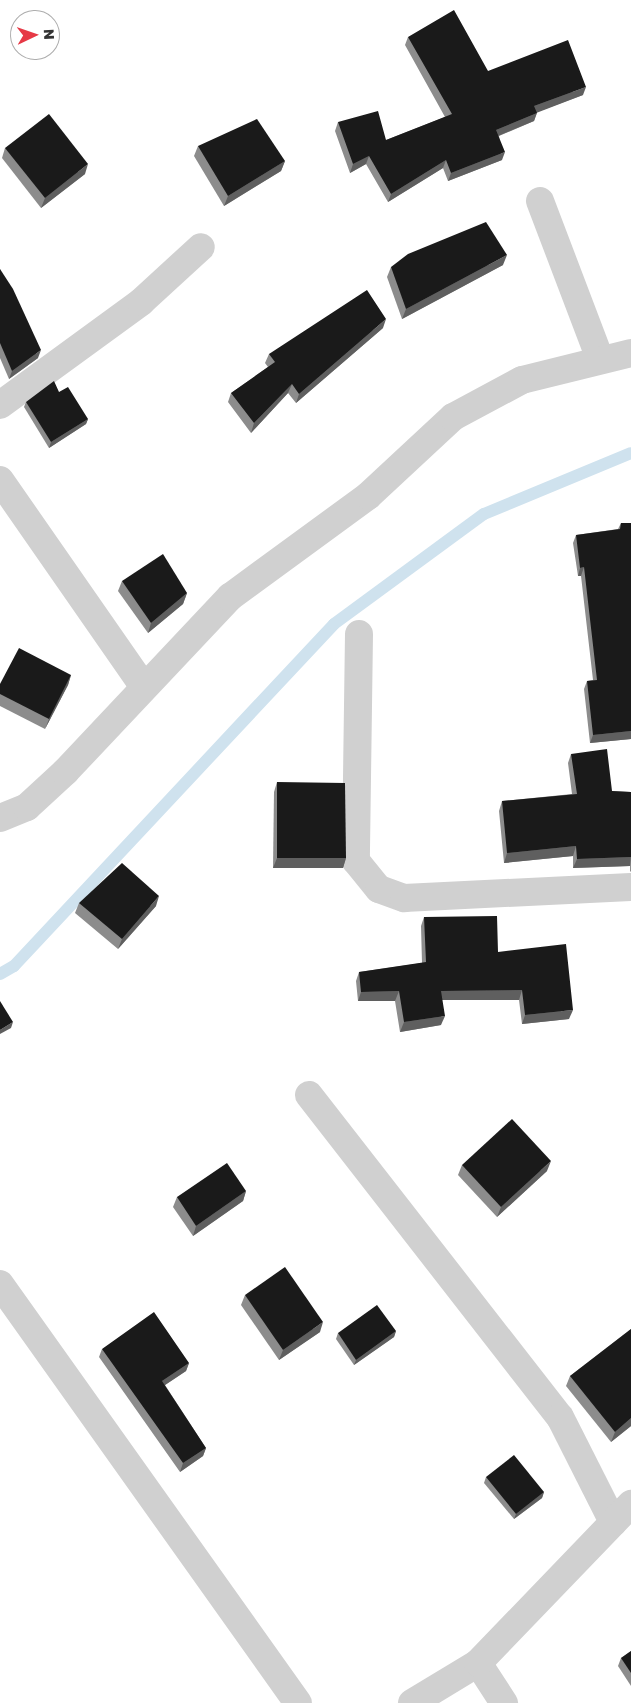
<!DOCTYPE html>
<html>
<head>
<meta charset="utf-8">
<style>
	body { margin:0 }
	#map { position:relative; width:631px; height:1703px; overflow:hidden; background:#fff; font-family:"Golos Text",sans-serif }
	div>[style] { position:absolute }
	.stream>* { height:12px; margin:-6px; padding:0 6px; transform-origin:6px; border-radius:6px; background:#cfe2ee }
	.minor>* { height:28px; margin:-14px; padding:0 14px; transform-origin:14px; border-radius:14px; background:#d0d0d0 }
	.wall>* { inset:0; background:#8c8c8c }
	.shaded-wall>* { inset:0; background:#5f5f5f }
	.building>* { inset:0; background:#1a1a1a }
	span { translate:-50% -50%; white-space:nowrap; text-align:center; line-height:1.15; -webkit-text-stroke:5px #fff; paint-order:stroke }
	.north { position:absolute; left:10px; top:10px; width:50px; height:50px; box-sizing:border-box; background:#fff; border:1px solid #adadad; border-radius:50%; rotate:87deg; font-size:14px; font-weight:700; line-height:20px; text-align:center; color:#333 }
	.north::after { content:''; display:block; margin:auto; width:18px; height:22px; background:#e63946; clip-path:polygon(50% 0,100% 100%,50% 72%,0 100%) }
</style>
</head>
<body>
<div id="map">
	<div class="stream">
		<i style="left:0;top:974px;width:16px;rotate:-30deg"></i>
		<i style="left:14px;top:966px;width:468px;rotate:-46.9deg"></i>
		<i style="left:334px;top:624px;width:186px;rotate:-36.3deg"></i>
		<i style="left:484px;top:514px;width:159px;rotate:-22.5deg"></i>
	</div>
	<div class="minor">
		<i style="left:540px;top:201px;width:169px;rotate:69.2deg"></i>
		<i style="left:0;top:405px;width:175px;rotate:-36.1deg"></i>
		<i style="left:141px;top:302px;width:81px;rotate:-42.5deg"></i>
		<i style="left:0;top:480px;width:251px;rotate:55.2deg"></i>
		<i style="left:359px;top:634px;width:227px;rotate:90.8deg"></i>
		<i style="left:356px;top:861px;width:36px;rotate:51deg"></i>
		<i style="left:379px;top:889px;width:27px;rotate:20deg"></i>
		<i style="left:404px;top:898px;width:227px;rotate:-2.8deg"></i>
		<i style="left:0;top:818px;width:29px;rotate:-22deg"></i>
		<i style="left:27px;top:807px;width:52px;rotate:-42.6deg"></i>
		<i style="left:65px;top:772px;width:241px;rotate:-46.7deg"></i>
		<i style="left:230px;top:597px;width:171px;rotate:-36.2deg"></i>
		<i style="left:368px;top:496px;width:116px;rotate:-42.9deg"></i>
		<i style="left:453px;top:417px;width:78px;rotate:-28.2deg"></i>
		<i style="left:522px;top:380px;width:112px;rotate:-13.9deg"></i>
		<i style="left:309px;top:1095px;width:408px;rotate:52.1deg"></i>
		<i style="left:560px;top:1417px;width:118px;rotate:63.2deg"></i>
		<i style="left:0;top:1284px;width:514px;rotate:54.58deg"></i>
		<i style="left:478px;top:1663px;width:48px;rotate:57deg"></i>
		<i style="left:412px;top:1703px;width:77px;rotate:-31.2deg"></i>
		<i style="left:478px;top:1663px;width:221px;rotate:-46.1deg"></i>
	</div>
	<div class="wall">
		<i style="clip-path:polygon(408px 37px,488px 71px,583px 95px,537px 112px,534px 121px,499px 136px,502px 160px,448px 181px,443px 168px,388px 202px,366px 164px,350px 173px,335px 131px,338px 122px,386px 140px,445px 117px,405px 45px)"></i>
		<i style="clip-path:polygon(198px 146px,285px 161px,281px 171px,224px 206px,194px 156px)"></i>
		<i style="clip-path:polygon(5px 148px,85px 174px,41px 208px,2px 158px)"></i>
		<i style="clip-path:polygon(503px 265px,402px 319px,387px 277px,391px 267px)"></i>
		<i style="clip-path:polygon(0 269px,38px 358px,9px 379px,0 358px)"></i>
		<i style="clip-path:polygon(383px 328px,296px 403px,288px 393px,251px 433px,228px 402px,231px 393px,268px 367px,265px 363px,269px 354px)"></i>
		<i style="clip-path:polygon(26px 402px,88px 419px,86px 424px,49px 448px,24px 407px)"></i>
		<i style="clip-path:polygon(621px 523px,631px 739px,590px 743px,584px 689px,587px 681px,593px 680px,581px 576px,578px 576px,573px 543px,576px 535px,618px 529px)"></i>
		<i style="clip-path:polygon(122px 581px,187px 593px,183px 604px,148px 633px,118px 591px)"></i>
		<i style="clip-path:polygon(71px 675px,68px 685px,45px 729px,0 706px,0 684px)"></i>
		<i style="clip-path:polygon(571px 754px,612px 791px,631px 792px,631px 872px,630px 871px,630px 866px,573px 868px,573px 856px,504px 863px,499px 811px,502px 801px,572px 794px,568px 763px)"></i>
		<i style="clip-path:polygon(277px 782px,346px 858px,343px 868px,273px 868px,274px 792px)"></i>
		<i style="clip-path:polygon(79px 903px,156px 906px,118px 949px,75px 913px)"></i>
		<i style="clip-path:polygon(424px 917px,498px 952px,569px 1019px,522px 1024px,519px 1000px,442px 1000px,441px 1025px,400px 1032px,395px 1001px,358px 1001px,356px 981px,359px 972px,422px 963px,421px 926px)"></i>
		<i style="clip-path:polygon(462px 1165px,547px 1171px,497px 1217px,458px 1175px)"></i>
		<i style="clip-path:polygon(246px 1191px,243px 1201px,193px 1236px,173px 1207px,177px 1197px)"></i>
		<i style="clip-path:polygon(245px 1295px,320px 1332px,279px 1360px,241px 1305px)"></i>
		<i style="clip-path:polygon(631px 1329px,631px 1426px,611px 1442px,566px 1386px,570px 1376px)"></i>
		<i style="clip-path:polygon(396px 1331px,394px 1337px,354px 1365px,336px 1339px,338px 1333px)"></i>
		<i style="clip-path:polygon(102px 1349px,189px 1363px,186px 1371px,165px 1385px,206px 1448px,203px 1456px,180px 1472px,99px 1357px)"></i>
		<i style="clip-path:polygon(486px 1477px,544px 1492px,542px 1498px,514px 1519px,484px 1483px)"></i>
		<i style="clip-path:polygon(631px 1651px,631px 1686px,618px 1666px,621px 1658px)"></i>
	</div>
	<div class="shaded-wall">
		<i style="clip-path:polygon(586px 87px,583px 95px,531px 115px,534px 106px)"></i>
		<i style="clip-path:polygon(537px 113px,534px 121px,493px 138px,496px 130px)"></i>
		<i style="clip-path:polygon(505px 152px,502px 160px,448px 181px,451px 173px)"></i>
		<i style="clip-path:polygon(369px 156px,366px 164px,350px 173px,353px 164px)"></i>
		<i style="clip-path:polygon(446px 160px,443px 168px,388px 202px,391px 194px)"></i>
		<i style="clip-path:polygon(285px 161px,281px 171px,224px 206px,228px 196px)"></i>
		<i style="clip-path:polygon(88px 164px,85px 174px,41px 208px,45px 198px)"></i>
		<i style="clip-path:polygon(507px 255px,503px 265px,402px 319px,406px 309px)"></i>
		<i style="clip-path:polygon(386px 319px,383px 328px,296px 403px,299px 394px)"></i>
		<i style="clip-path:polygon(41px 350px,38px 358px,9px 379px,12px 371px)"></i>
		<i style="clip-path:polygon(292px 384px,288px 393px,251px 433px,254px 423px)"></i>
		<i style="clip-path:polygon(88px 419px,86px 424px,49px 448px,51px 442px)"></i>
		<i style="clip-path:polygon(584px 567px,581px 576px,578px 576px,580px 568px)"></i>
		<i style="clip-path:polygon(187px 593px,183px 604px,148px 633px,151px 623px)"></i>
		<i style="clip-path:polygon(71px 675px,68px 685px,45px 729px,49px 719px)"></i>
		<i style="clip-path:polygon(631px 731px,631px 739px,590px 743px,593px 735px)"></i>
		<i style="clip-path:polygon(576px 846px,573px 856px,504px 863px,507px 853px)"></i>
		<i style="clip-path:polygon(631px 857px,630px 866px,573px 868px,577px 859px)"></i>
		<i style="clip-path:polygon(277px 858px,346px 858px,343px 868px,273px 868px)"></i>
		<i style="clip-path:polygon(159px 896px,156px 906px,118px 949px,122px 939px)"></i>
		<i style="clip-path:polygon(522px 990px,519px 1000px,437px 1000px,441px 991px)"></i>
		<i style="clip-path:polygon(399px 991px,395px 1001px,358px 1001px,361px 992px)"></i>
		<i style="clip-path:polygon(573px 1010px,569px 1019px,522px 1024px,525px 1015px)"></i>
		<i style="clip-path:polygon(445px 1016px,441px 1025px,400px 1032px,404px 1022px)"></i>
		<i style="clip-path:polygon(13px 1022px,11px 1028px,0 1034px,0 1030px)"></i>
		<i style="clip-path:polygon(551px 1161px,547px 1171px,497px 1217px,501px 1207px)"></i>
		<i style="clip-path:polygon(246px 1191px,243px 1201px,193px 1236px,196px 1226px)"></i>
		<i style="clip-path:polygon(323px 1322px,320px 1332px,279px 1360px,283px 1350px)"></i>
		<i style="clip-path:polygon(396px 1331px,394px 1337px,354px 1365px,356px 1360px)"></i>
		<i style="clip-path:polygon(189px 1363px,186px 1371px,159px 1389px,162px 1381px)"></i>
		<i style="clip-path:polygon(631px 1418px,631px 1426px,611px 1442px,615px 1432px)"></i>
		<i style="clip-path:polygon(206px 1448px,203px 1456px,180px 1472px,183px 1463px)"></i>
		<i style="clip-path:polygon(544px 1492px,542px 1498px,514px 1519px,516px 1514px)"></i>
	</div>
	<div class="building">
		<i style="clip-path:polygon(454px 10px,488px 71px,568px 40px,586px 87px,534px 106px,537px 113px,496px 130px,505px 152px,451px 173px,446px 160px,391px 194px,369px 156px,353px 164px,338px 122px,378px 111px,386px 140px,452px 114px,408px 37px)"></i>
		<i style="clip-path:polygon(49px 114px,88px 164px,45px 198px,5px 148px)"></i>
		<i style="clip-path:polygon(257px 119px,285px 161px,228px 196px,198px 146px)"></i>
		<i style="clip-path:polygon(486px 222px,507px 255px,406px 309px,391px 267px,408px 254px)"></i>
		<i style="clip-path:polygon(0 269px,13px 289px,41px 350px,12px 371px,0 343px)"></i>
		<i style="clip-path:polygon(367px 290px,386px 319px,299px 394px,292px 384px,254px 423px,231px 393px,275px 362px,269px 354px)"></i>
		<i style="clip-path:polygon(54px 381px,59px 392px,68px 387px,88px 419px,51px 442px,26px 402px)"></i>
		<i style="clip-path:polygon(621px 523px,631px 523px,631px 731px,593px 735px,587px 681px,597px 680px,584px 567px,580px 568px,576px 535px,620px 529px)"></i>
		<i style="clip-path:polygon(163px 554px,187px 593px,151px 623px,122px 581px)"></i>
		<i style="clip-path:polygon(19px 648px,71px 675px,49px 719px,0 694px,0 684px)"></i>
		<i style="clip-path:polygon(607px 749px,612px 791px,631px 792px,631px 857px,577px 859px,576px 846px,507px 853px,502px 801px,577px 794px,571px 754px)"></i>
		<i style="clip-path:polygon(277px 782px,345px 783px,346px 858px,277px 858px)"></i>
		<i style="clip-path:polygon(122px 863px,159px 896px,122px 939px,79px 903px)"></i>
		<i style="clip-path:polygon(497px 916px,498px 952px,566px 944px,573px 1010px,525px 1015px,522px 990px,441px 991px,445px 1016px,404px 1022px,399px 991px,361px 992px,359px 972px,426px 962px,424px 917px)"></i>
		<i style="clip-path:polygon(0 1001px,13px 1022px,0 1030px)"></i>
		<i style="clip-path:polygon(512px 1119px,551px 1161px,501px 1207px,462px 1165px)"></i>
		<i style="clip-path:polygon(227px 1163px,246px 1191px,196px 1226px,177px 1197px)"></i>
		<i style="clip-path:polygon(285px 1267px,323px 1322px,283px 1350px,245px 1295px)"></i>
		<i style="clip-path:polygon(377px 1305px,396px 1331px,356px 1360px,338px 1333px)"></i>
		<i style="clip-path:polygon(154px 1312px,189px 1363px,162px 1381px,206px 1448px,183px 1463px,102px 1349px)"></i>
		<i style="clip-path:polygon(631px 1329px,631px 1418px,615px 1432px,570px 1376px)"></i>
		<i style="clip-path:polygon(514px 1455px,544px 1492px,516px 1514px,486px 1477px)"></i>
		<i style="clip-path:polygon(631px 1651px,631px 1673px,621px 1658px)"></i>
	</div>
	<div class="north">N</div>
</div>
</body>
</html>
